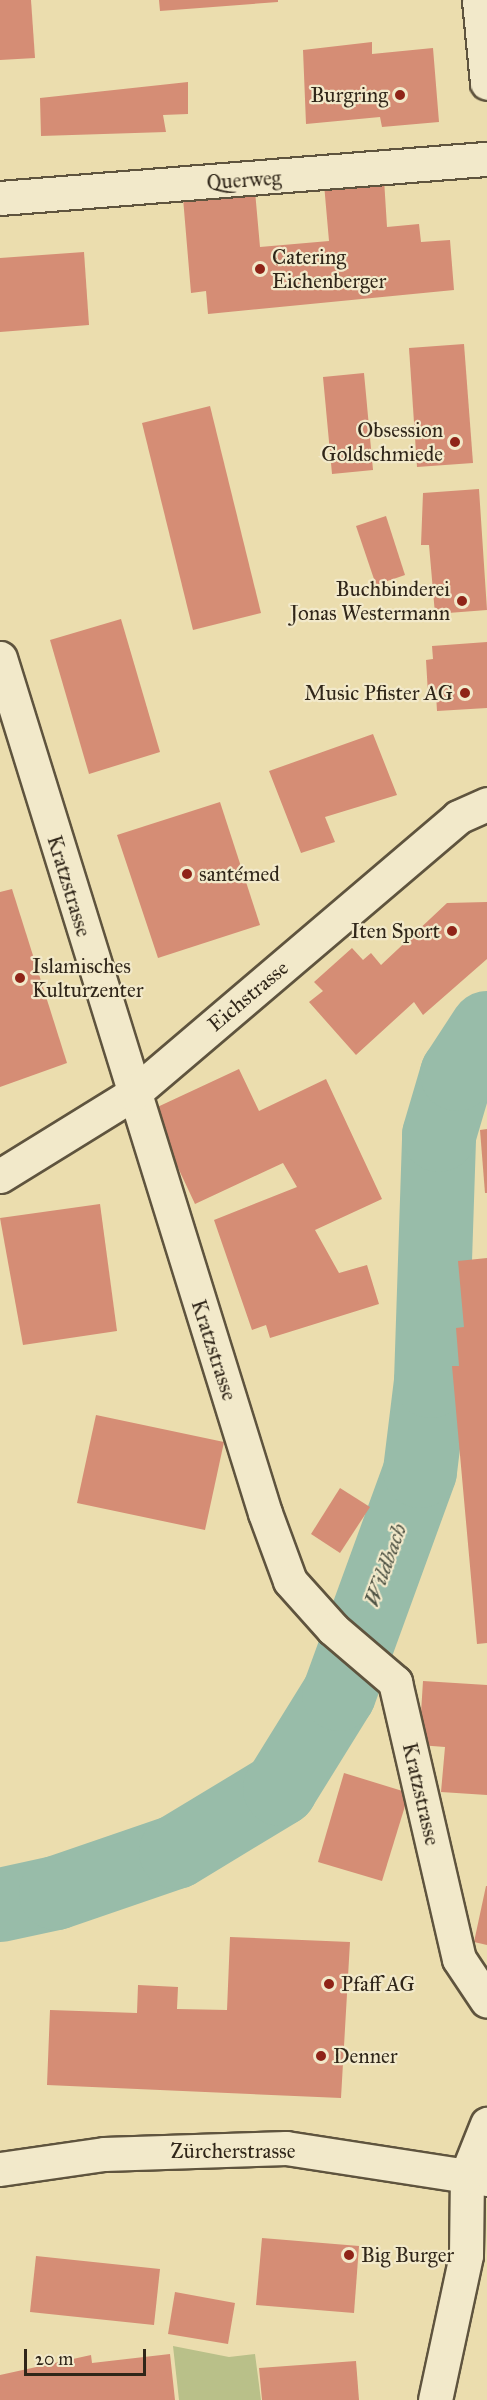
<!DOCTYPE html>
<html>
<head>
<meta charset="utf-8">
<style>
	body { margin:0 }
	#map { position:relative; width:487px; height:2400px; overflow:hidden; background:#ebddae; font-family:"IM FELL Great Primer",serif }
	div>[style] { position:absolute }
	.green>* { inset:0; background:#b9c089 }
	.river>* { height:74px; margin:-37px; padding:0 37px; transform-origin:37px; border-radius:37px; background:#98bca9 }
	.building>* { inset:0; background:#d58d75 }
	.roads { filter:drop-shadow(2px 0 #5f543e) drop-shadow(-2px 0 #5f543e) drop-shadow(0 2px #5f543e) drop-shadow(0 -2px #5f543e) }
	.street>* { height:33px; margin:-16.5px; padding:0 16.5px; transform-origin:16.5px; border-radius:16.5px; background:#f2e9ca }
	.secondary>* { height:33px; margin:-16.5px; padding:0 16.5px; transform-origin:16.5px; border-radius:16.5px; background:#f2e9ca }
	.dots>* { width:16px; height:16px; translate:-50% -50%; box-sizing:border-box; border:3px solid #f2e9ca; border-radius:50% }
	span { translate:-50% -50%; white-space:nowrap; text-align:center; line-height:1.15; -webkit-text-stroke:4.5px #f2e9ca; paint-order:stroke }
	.poi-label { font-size:21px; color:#302619 }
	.right { translate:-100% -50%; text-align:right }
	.left { translate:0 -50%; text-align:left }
	.street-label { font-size:21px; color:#302619 }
	.water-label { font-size:22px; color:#4f5344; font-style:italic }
	.scale { position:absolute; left:24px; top:2349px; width:122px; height:27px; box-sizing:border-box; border:3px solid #302619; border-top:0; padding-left:8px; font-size:18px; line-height:21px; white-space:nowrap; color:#302619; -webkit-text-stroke:4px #f2e9ca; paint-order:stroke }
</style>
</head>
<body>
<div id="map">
	<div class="green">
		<i style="clip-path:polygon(173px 2346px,229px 2357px,255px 2354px,261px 2400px,179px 2400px)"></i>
	</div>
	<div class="river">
		<i style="left:0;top:1905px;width:57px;rotate:-12.1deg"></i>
		<i style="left:56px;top:1893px;width:127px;rotate:-18.9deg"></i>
		<i style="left:176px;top:1852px;width:122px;rotate:-31.2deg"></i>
		<i style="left:280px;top:1789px;width:112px;rotate:-58.2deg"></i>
		<i style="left:339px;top:1694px;width:237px;rotate:-70deg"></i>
		<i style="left:420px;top:1471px;width:91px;rotate:-83deg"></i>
		<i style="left:431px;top:1381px;width:246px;rotate:-88.1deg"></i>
		<i style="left:439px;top:1135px;width:64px;rotate:-73.6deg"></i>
		<i style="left:457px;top:1074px;width:55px;rotate:-56.9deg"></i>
	</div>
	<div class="building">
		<i style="clip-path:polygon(0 0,31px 0,35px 58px,0 60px)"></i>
		<i style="clip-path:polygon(159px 0,278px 0,278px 2px,160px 11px)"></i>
		<i style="clip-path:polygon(372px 42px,372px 54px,433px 48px,439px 122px,382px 127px,380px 117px,306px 124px,303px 50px)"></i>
		<i style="clip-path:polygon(188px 82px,188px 114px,163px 115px,166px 132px,41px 136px,40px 98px)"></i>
		<i style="clip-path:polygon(384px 179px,387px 227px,419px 224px,421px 242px,450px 240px,454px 290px,208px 314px,206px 291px,191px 293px,183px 198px,255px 191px,260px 247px,329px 241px,324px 184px)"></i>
		<i style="clip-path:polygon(84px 252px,89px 325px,0 332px,0 258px)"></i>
		<i style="clip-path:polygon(464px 344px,473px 463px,417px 467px,409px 348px)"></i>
		<i style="clip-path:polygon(364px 373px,373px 470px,332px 474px,323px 377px)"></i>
		<i style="clip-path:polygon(210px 406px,261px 613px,193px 630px,142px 423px)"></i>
		<i style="clip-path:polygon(479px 489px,487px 610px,435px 614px,429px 545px,421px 545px,423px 493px)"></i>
		<i style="clip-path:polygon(386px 516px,405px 575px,376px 585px,356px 526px)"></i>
		<i style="clip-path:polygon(121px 619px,160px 752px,89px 774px,50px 640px)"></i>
		<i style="clip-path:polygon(487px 642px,487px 708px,437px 711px,436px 694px,428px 694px,426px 660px,433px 659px,432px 646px)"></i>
		<i style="clip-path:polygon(373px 734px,397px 795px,325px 817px,335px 842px,301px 853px,269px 771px)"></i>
		<i style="clip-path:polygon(220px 802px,260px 925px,158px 958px,117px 835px)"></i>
		<i style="clip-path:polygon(12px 889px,67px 1063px,0 1087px,0 892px)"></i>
		<i style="clip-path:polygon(487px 902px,487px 959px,423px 1015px,414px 1002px,356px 1055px,309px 1002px,323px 991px,314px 982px,352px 948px,363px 960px,371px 953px,381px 965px,447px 903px)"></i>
		<i style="clip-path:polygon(239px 1069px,259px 1111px,326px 1079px,382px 1199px,315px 1230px,339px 1273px,367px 1265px,379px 1304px,270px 1338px,266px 1325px,252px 1330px,214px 1220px,297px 1187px,283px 1163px,195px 1204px,151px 1110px)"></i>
		<i style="clip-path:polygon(487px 1129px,487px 1193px,485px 1193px,480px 1130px)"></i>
		<i style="clip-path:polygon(100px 1204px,117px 1331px,23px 1345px,0 1218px)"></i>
		<i style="clip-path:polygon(487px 1258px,487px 1643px,477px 1644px,452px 1366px,459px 1366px,456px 1328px,464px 1327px,458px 1261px)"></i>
		<i style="clip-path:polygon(96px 1415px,224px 1442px,205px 1530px,77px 1503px)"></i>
		<i style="clip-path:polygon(340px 1488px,370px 1507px,340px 1553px,311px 1534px)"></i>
		<i style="clip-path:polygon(423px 1681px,487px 1685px,487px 1795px,441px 1792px,445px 1747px,419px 1745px)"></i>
		<i style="clip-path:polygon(344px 1773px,409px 1793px,382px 1881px,318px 1862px)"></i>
		<i style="clip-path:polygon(486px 1886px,487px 1886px,487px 1945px,474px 1942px)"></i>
		<i style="clip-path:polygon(230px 1937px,350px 1942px,341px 2098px,47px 2085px,50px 2010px,137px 2013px,138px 1985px,178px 1987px,177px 2009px,227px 2010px)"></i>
		<i style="clip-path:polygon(262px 2238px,359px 2246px,354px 2313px,256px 2305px)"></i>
		<i style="clip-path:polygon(36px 2256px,160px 2269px,154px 2325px,30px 2312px)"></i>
		<i style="clip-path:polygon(175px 2292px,235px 2303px,228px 2344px,168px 2334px)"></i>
		<i style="clip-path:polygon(170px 2354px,175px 2400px,0 2400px,0 2375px,91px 2355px,92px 2363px)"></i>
		<i style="clip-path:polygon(356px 2361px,359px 2400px,262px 2400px,259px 2368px)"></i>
	</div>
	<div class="roads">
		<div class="street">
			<i style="left:0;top:198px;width:489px;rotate:-4.6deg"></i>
			<i style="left:0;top:658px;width:895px;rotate:72.78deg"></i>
			<i style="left:265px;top:1513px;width:72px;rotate:69.8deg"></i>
			<i style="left:290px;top:1581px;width:64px;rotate:48.1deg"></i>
			<i style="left:333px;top:1629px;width:82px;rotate:40.5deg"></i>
			<i style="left:395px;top:1682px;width:284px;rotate:77deg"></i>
			<i style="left:459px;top:1959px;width:50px;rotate:56.3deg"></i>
			<i style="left:0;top:1176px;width:156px;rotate:-31.7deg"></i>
			<i style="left:133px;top:1094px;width:427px;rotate:-40.4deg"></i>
			<i style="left:458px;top:817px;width:32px;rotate:-24deg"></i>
			<i style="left:435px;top:2400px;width:148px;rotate:-77.9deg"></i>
			<i style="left:466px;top:2255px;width:81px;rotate:-89.3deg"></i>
		</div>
		<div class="secondary">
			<i style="left:479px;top:0;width:83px;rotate:84.5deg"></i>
			<i style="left:0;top:2169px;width:105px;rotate:-8.2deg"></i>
			<i style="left:104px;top:2154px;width:182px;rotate:-1.9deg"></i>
			<i style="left:286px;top:2148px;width:203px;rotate:8.8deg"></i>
			<i style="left:467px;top:2174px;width:54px;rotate:-68.2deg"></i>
		</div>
	</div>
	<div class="dots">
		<i style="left:400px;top:95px;background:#8f2418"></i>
		<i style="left:260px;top:269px;background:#8f2418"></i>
		<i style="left:455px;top:442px;background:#8f2418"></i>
		<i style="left:462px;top:601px;background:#8f2418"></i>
		<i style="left:465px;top:693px;background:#8f2418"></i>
		<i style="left:187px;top:874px;background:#8f2418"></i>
		<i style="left:452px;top:931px;background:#8f2418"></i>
		<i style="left:20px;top:978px;background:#8f2418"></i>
		<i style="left:329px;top:1984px;background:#8f2418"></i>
		<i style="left:321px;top:2056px;background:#8f2418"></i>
		<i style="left:349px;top:2255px;background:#8f2418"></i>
	</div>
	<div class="poi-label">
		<span class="right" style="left:388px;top:95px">Burgring</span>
		<span class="left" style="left:272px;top:269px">Catering<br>Eichenberger</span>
		<span class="right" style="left:443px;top:442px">Obsession<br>Goldschmiede</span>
		<span class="right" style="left:450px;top:601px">Buchbinderei<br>Jonas Westermann</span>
		<span class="right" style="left:453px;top:693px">Music Pfister AG</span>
		<span class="left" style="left:199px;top:874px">santémed</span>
		<span class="right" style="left:440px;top:931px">Iten Sport</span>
		<span class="left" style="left:32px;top:978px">Islamisches<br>Kulturzenter</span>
		<span class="left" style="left:341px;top:1984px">Pfaff AG</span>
		<span class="left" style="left:333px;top:2056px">Denner</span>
		<span class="left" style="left:361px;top:2255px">Big Burger</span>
	</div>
	<div class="street-label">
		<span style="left:244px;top:180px;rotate:-4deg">Querweg</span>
		<span style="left:69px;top:886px;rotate:73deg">Kratzstrasse</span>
		<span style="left:248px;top:996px;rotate:-40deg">Eichstrasse</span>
		<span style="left:214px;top:1350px;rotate:72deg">Kratzstrasse</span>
		<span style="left:421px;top:1794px;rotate:77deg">Kratzstrasse</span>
		<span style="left:233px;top:2151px">Zürcherstrasse</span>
	</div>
	<div class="water-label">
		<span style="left:385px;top:1565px;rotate:-70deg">Wildbach</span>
	</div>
	<div class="scale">20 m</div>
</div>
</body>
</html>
